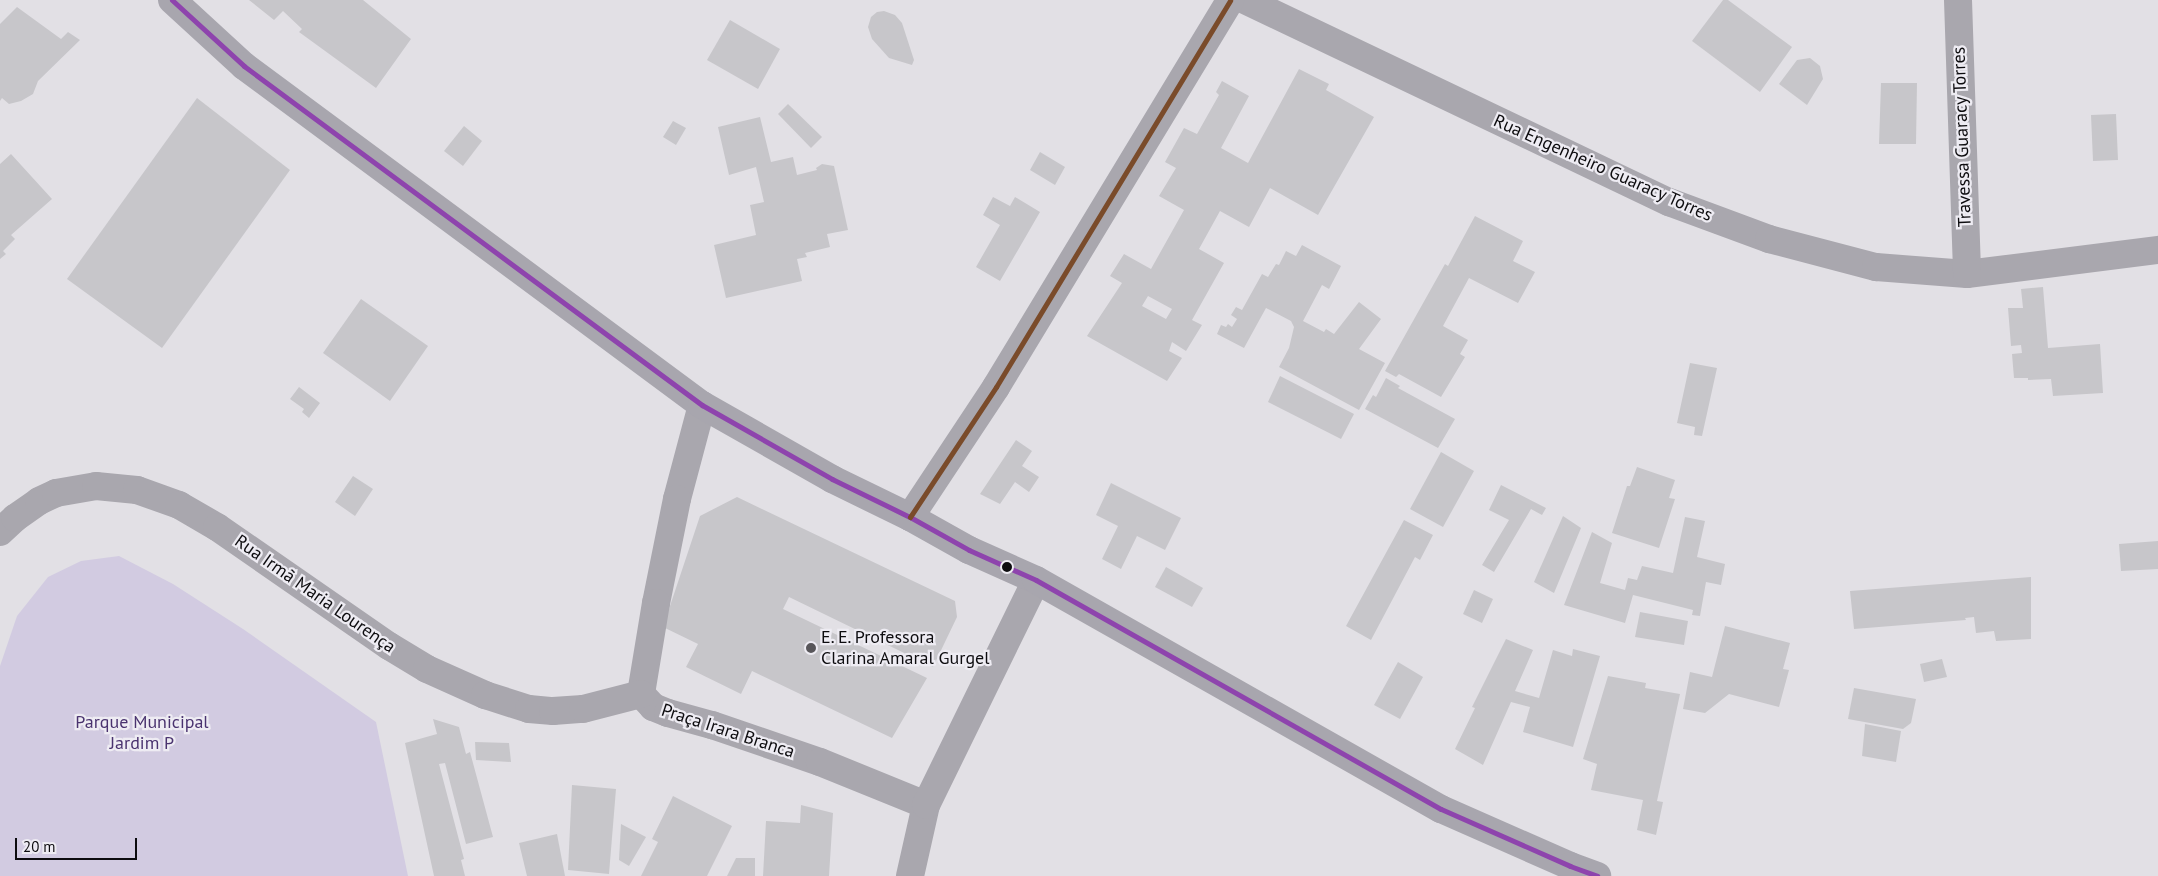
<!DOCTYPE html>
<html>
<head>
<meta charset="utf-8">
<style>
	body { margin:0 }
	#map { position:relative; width:2158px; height:876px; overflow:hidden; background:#e2e0e5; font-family:"PT Sans",sans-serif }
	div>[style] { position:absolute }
	.green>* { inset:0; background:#d2cbe1 }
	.building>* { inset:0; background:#c7c6ca }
	.street>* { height:28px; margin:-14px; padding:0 14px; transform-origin:14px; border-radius:14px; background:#a9a7ae }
	.secondary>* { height:28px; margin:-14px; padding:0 14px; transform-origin:14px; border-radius:14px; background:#a8a6ae }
	.bus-1>* { height:5px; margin:-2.5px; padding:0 2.5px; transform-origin:2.5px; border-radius:2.5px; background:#8e44ad }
	.bus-2>* { height:5px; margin:-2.5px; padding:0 2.5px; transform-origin:2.5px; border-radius:2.5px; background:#7a4b2a }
	.dots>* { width:14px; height:14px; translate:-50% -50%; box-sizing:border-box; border:2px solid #eeecf3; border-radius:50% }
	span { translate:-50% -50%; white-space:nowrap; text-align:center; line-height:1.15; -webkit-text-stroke:4.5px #eeecf3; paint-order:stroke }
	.street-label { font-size:18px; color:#0d0c0f }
	.poi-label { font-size:18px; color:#0d0c0f }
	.left { translate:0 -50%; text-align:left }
	.park-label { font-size:18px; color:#4a336f }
	.scale { position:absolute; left:15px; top:838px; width:122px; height:22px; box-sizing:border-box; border:2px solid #0d0c0f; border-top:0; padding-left:6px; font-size:15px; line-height:18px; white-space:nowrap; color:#0d0c0f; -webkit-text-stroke:4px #eeecf3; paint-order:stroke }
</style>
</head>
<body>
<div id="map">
	<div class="green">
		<i style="clip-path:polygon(119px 556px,173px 584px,243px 629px,376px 722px,408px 876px,0 876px,0 666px,17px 616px,48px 577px,81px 561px)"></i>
	</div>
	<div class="building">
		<i style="clip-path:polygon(249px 0,363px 0,411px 39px,376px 88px,299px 32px,302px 29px,283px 11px,274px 20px)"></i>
		<i style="clip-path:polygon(1723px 0,1728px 0,1792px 47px,1760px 92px,1692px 41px)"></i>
		<i style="clip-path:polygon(17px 7px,61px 39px,68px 32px,80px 40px,38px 81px,33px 94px,21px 101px,9px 104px,2px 98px,0 101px,0 24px)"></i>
		<i style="clip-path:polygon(884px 11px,895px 15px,902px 23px,914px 60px,912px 65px,889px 58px,872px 39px,868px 27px,871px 17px,877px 12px)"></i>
		<i style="clip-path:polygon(730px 20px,780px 49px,758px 89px,707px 60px)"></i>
		<i style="clip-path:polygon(1810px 58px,1820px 66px,1823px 79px,1807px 105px,1779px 84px,1797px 60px)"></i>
		<i style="clip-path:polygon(evenodd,1299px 69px,1329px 84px,1326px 90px,1374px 117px,1318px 215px,1270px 188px,1249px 227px,1220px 211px,1199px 249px,1224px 263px,1192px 320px,1202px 325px,1186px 351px,1172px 342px,1169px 351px,1182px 358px,1167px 381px,1087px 336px,1122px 283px,1110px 276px,1124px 254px,1151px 269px,1184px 210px,1159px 196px,1176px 168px,1165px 162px,1184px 128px,1197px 134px,1219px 95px,1216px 92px,1222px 81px,1249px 96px,1221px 148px,1248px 163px,1299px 69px,1148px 296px,1172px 309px,1166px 319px,1142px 306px,1148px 296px)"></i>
		<i style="clip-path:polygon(1881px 83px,1917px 83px,1916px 144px,1879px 144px)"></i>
		<i style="clip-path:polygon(197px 98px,290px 170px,162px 348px,67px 279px)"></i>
		<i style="clip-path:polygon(788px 104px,822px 137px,811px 148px,778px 114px)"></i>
		<i style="clip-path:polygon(2116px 114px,2118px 160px,2093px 161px,2091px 115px)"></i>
		<i style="clip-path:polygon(760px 117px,771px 162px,793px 157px,797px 175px,817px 170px,816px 168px,822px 164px,834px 166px,848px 230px,827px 234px,830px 247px,805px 253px,807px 257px,797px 259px,802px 281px,726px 298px,714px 245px,756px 235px,750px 205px,764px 202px,756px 167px,729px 175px,718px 127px)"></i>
		<i style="clip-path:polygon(673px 121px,686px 128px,676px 145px,663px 137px)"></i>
		<i style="clip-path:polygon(464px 126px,482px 141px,463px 166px,444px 151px)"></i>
		<i style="clip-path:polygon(1040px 152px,1065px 167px,1055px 185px,1030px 170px)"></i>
		<i style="clip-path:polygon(11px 154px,52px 199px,11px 235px,15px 239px,3px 251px,6px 254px,0 259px,0 164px)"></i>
		<i style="clip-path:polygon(993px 197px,1010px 206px,1015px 197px,1040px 212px,1000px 281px,976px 267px,1000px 225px,983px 215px)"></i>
		<i style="clip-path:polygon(1475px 216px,1523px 241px,1513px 261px,1535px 272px,1518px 303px,1469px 278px,1443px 326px,1468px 340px,1460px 354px,1465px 357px,1441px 397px,1399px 374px,1396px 377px,1385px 371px,1445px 264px,1448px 266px)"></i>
		<i style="clip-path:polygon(1302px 245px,1341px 266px,1329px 289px,1322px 285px,1303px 321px,1324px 332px,1326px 329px,1334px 334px,1359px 302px,1381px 319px,1359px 349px,1385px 363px,1359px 410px,1279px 367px,1289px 348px,1294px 327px,1291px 321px,1266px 308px,1244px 348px,1217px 334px,1221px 325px,1226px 327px,1228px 324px,1232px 327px,1237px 319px,1231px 315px,1236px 307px,1242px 310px,1262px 274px,1268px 277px,1276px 264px,1279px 265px,1286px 251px,1296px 256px)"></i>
		<i style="clip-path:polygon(2043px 287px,2048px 348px,2100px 344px,2103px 393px,2053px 396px,2051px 379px,2028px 380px,2028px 378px,2014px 378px,2012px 354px,2022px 353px,2021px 345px,2011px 346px,2008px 308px,2023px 308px,2021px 289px)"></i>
		<i style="clip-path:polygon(361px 299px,428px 346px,390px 401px,323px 353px)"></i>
		<i style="clip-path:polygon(1690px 363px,1717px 368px,1702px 436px,1694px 435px,1695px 427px,1677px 423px)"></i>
		<i style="clip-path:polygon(1280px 376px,1354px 414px,1341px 439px,1268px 402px)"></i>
		<i style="clip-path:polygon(1386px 378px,1400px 386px,1398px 388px,1455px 419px,1438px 448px,1365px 409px,1373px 395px,1376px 397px)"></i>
		<i style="clip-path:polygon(299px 387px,320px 403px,309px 418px,302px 412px,304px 409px,290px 399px)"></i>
		<i style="clip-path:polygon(1016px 440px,1032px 451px,1022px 466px,1039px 477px,1029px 492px,1015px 482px,1000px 504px,980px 494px)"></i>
		<i style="clip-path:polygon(1441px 452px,1474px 471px,1443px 527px,1410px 509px)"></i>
		<i style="clip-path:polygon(1637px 467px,1675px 480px,1669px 498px,1675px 499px,1659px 548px,1612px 533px,1627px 486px,1630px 486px)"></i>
		<i style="clip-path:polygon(353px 476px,373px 489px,355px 516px,335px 502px)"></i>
		<i style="clip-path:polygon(1111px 483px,1181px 518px,1165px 550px,1137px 536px,1121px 569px,1102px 559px,1118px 526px,1096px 515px)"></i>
		<i style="clip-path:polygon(1501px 485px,1546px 508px,1542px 515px,1531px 509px,1494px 572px,1482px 565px,1509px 520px,1489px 510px)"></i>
		<i style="clip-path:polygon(737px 497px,955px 601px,957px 617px,933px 667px,789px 597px,783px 609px,927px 678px,892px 738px,752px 671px,741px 694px,686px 667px,698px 644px,663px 627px,700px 516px)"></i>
		<i style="clip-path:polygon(1563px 516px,1581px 528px,1554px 593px,1534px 582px)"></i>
		<i style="clip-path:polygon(1685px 517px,1705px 521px,1697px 557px,1725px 564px,1721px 585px,1706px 582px,1700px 616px,1692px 615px,1693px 610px,1633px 595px,1625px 623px,1564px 605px,1592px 532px,1612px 543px,1600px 583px,1625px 590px,1628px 578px,1637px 580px,1642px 566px,1673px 573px)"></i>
		<i style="clip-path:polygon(1404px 520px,1433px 535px,1420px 560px,1415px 557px,1371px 640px,1346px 626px)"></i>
		<i style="clip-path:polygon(2158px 541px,2158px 569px,2121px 571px,2119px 544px)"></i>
		<i style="clip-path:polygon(1166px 567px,1203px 588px,1192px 607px,1155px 587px)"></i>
		<i style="clip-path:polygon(2031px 577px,2031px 639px,1996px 641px,1994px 631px,1976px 633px,1974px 617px,1965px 618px,1966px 620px,1854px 629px,1850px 591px)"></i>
		<i style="clip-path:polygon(1474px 590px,1493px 599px,1482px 623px,1463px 614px)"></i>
		<i style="clip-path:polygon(1640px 612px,1688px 621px,1684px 645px,1635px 637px)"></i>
		<i style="clip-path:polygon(1725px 626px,1790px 643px,1783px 669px,1789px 670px,1779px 707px,1729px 694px,1705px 713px,1683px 709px,1690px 672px,1712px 677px)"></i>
		<i style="clip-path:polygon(1506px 639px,1533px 650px,1515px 691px,1539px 698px,1553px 650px,1572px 656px,1573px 649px,1600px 656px,1573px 747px,1523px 732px,1530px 707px,1511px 702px,1483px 765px,1455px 749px,1475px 708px,1472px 707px)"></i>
		<i style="clip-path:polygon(1942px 659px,1947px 677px,1924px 682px,1920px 664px)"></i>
		<i style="clip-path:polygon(1398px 662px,1423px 677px,1400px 719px,1374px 705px)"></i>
		<i style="clip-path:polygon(1608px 676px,1646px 683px,1645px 688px,1680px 694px,1657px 801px,1663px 802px,1656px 835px,1637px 830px,1643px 800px,1591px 790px,1597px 764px,1583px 759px)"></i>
		<i style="clip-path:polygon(1854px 688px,1916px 699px,1911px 723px,1903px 729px,1848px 719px)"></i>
		<i style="clip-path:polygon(433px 719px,459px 727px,466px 754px,470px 752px,493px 837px,466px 844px,445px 763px,439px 764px,464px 859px,461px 860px,465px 876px,434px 876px,405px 743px,437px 734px)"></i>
		<i style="clip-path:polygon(1865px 724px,1901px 731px,1896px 762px,1862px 756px)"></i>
		<i style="clip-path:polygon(475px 742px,509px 743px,511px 762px,476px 760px)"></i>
		<i style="clip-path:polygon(572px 785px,616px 789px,609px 874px,568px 870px)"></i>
		<i style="clip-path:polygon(673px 796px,732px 826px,707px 876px,641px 876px,658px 842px,652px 839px)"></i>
		<i style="clip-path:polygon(801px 805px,833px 813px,829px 876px,763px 876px,766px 821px,800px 823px)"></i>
		<i style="clip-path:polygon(621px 824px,646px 837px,629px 866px,619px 860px)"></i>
		<i style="clip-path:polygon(557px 834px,565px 876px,527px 876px,519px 843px)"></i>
		<i style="clip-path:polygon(736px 858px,755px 858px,755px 876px,727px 876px)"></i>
	</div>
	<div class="street">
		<i style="left:1245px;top:0;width:470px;rotate:25.5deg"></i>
		<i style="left:1669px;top:202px;width:107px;rotate:20.3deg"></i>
		<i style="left:1769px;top:239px;width:111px;rotate:14.7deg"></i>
		<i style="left:1876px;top:267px;width:91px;rotate:4.4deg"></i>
		<i style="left:1967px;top:274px;width:193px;rotate:-7.2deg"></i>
		<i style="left:1958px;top:0;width:274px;rotate:88.1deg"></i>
		<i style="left:702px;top:405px;width:97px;rotate:104.9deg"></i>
		<i style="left:677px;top:499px;width:106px;rotate:101.4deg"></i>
		<i style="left:656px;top:603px;width:92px;rotate:99.4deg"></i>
		<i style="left:641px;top:694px;width:18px;rotate:47deg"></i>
		<i style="left:653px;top:707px;width:16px;rotate:22deg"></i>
		<i style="left:668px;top:713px;width:46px;rotate:15.3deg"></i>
		<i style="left:712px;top:725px;width:114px;rotate:18.9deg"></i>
		<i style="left:820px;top:762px;width:114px;rotate:22.1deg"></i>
		<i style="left:910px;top:517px;width:156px;rotate:-56.5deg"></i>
		<i style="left:996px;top:387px;width:452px;rotate:-58.8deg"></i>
		<i style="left:0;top:532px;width:21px;rotate:-43deg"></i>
		<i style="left:15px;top:518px;width:29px;rotate:-35deg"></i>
		<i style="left:39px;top:501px;width:19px;rotate:-25deg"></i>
		<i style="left:56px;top:493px;width:41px;rotate:-9.9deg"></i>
		<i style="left:96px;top:486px;width:41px;rotate:5.6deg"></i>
		<i style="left:137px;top:490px;width:45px;rotate:19.7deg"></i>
		<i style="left:179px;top:505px;width:44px;rotate:30.1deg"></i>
		<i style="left:217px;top:527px;width:209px;rotate:34.7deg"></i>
		<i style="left:389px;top:646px;width:44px;rotate:31.2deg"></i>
		<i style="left:427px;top:669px;width:64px;rotate:24.1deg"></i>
		<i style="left:485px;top:695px;width:46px;rotate:17.7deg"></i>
		<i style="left:529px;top:709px;width:24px;rotate:5deg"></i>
		<i style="left:553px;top:711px;width:30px;rotate:-4deg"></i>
		<i style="left:583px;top:709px;width:60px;rotate:-14.5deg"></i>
		<i style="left:910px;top:876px;width:73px;rotate:-77.3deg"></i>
		<i style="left:926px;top:805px;width:250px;rotate:-63.9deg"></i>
	</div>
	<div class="secondary">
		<i style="left:172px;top:0;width:98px;rotate:42.5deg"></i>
		<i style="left:244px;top:66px;width:570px;rotate:36.51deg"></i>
		<i style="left:702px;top:405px;width:150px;rotate:29.6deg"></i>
		<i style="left:832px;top:479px;width:87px;rotate:26deg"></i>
		<i style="left:910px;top:517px;width:68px;rotate:29.2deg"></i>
		<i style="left:969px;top:550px;width:73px;rotate:24.1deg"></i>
		<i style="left:1036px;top:580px;width:465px;rotate:29.5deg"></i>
		<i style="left:1441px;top:809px;width:141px;rotate:23.8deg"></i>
		<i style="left:1570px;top:866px;width:29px;rotate:20deg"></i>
	</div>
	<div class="bus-1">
		<i style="left:172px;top:0;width:98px;rotate:42.5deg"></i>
		<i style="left:244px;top:66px;width:570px;rotate:36.51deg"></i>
		<i style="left:702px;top:405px;width:150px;rotate:29.6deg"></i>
		<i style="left:832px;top:479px;width:87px;rotate:26deg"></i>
		<i style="left:910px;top:517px;width:68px;rotate:29.2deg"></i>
		<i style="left:969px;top:550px;width:73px;rotate:24.1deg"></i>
		<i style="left:1036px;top:580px;width:465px;rotate:29.5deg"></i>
		<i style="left:1441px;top:809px;width:141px;rotate:23.8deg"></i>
		<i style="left:1570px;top:866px;width:29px;rotate:20deg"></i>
	</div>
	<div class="bus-2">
		<i style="left:910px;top:517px;width:156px;rotate:-56.5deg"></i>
		<i style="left:996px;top:387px;width:452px;rotate:-58.8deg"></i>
	</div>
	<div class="dots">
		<i style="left:1007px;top:567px;background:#0d0c0f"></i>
		<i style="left:811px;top:648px;background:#58565a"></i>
	</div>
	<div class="street-label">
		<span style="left:1962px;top:137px;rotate:-92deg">Travessa Guaracy Torres</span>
		<span style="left:1603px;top:168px;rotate:24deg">Rua Engenheiro Guaracy Torres</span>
		<span style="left:315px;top:594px;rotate:35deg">Rua Irmã Maria Lourença</span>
		<span style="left:728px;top:731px;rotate:18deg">Praça Irara Branca</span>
	</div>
	<div class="poi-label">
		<span class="left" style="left:821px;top:648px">E. E. Professora<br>Clarina Amaral Gurgel</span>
	</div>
	<div class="park-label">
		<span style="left:142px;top:733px">Parque Municipal<br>Jardim P</span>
	</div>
	<div class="scale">20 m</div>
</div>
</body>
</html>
